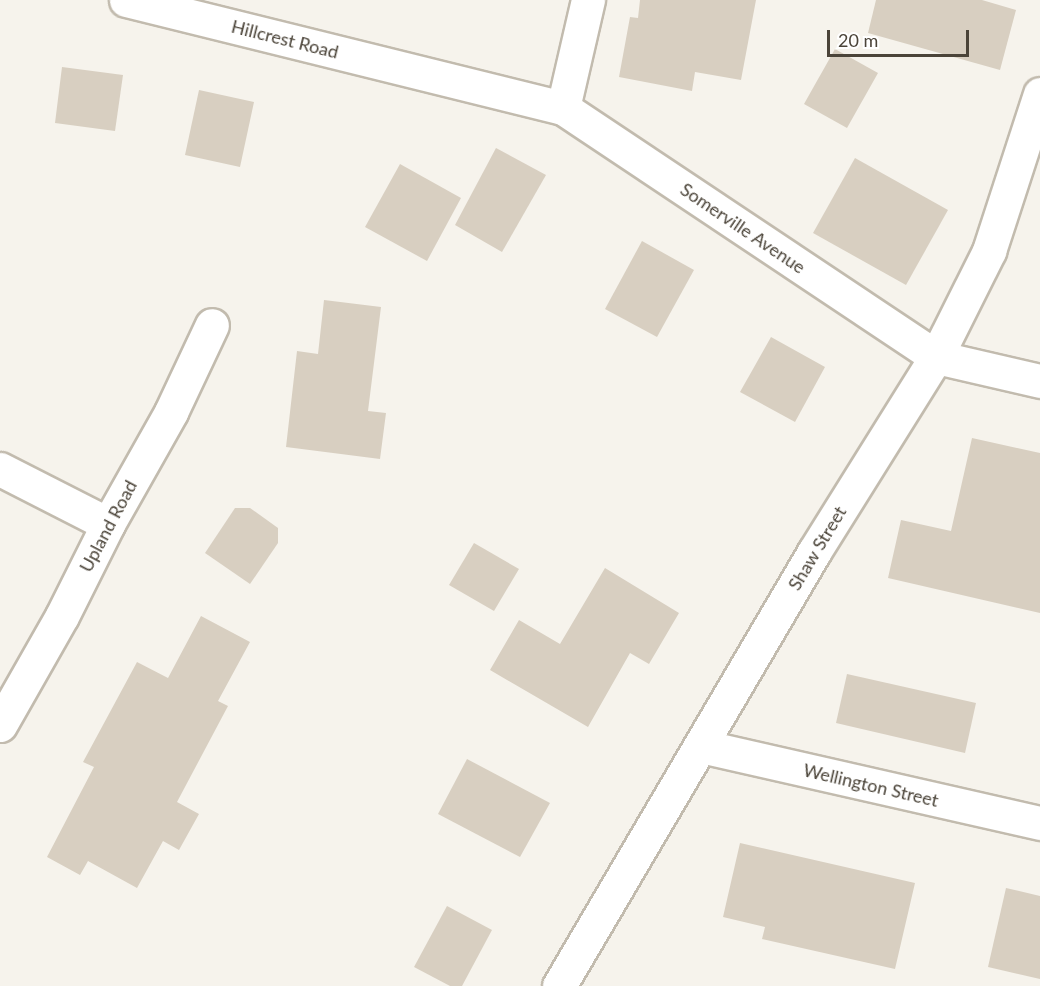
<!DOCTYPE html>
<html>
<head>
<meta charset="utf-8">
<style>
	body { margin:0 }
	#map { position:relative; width:1040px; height:986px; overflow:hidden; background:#f6f3ec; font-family:Lato,sans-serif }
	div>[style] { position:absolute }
	.building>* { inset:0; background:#d8cfc1 }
	.roads { filter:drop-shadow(2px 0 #c2bbae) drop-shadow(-2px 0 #c2bbae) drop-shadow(0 2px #c2bbae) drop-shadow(0 -2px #c2bbae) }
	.minor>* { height:33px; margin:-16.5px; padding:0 16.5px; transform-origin:16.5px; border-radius:16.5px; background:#fff }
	span { translate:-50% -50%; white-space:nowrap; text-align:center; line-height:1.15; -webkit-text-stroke:5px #fff; paint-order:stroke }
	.street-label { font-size:18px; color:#4b4439 }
	.scale { position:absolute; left:827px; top:30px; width:142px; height:27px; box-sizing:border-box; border:3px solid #4b4439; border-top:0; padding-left:8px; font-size:18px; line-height:21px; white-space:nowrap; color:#4b4439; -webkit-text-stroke:4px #fff; paint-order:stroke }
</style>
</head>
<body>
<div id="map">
	<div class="building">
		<i style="clip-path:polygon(640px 0,756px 0,741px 80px,695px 72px,692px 91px,619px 77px,630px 17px,638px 18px)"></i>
		<i style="clip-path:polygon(876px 0,982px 0,1016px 10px,1000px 70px,868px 33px)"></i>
		<i style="clip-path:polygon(835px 49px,878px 73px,847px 128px,804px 104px)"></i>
		<i style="clip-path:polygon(62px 67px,123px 75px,115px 131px,55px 123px)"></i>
		<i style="clip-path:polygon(199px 90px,254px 102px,240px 167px,185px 155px)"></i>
		<i style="clip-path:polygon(496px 148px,546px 175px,502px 252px,455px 225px)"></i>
		<i style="clip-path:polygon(855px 158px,948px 210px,906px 285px,813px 233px)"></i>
		<i style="clip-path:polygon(400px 164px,461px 198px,427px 261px,365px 227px)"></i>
		<i style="clip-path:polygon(642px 241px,694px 270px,657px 337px,605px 309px)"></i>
		<i style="clip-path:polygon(324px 300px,381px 307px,368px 411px,386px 413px,380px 459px,286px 447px,297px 351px,318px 354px)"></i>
		<i style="clip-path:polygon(771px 337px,825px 367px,795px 422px,740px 392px)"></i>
		<i style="clip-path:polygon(972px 438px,1040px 453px,1040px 613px,888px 578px,901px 520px,951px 531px)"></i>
		<i style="clip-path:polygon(235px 508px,250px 508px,278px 528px,278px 543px,250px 584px,205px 553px)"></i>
		<i style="clip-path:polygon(474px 543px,519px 569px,494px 611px,449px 585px)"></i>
		<i style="clip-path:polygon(605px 568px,679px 613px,649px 664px,630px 653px,588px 727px,490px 670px,519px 620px,560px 644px)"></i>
		<i style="clip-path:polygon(201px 616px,250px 642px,218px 701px,228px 706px,177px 802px,199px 814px,179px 850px,163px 841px,137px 888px,88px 861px,80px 875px,47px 857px,94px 767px,83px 762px,137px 662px,168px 678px)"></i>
		<i style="clip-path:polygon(847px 674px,976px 703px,965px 753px,836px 723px)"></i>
		<i style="clip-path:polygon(467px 759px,550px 803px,520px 857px,438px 814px)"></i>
		<i style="clip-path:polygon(740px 843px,915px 883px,895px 969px,762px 939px,765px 927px,723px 917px)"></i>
		<i style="clip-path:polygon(1006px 888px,1040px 896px,1040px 979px,988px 967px)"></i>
		<i style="clip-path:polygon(447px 906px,492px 930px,462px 986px,450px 986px,414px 967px)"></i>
	</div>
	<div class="roads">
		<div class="minor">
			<i style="left:126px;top:0;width:450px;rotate:13.9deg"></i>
			<i style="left:563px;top:108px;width:448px;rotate:33.7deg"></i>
			<i style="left:936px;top:357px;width:107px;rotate:13deg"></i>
			<i style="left:563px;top:108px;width:111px;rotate:-77deg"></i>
			<i style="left:0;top:469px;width:121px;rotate:27deg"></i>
			<i style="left:0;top:725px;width:125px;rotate:-60.4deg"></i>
			<i style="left:62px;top:616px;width:103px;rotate:-63.4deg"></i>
			<i style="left:108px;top:524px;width:129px;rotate:-60.6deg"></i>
			<i style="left:171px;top:412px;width:96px;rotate:-64.8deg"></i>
			<i style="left:701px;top:746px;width:348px;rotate:12.8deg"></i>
			<i style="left:559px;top:986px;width:503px;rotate:-59.56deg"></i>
			<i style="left:814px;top:552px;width:230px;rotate:-58deg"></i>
			<i style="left:936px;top:357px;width:119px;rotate:-63.4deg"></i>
			<i style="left:989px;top:251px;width:165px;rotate:-72deg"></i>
		</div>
	</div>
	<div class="street-label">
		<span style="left:285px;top:39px;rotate:14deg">Hillcrest Road</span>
		<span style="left:743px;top:228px;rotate:34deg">Somerville Avenue</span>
		<span style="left:108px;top:526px;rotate:-62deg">Upland Road</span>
		<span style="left:817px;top:548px;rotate:-59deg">Shaw Street</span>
		<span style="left:871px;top:785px;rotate:13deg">Wellington Street</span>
	</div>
	<div class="scale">20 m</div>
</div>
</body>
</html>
